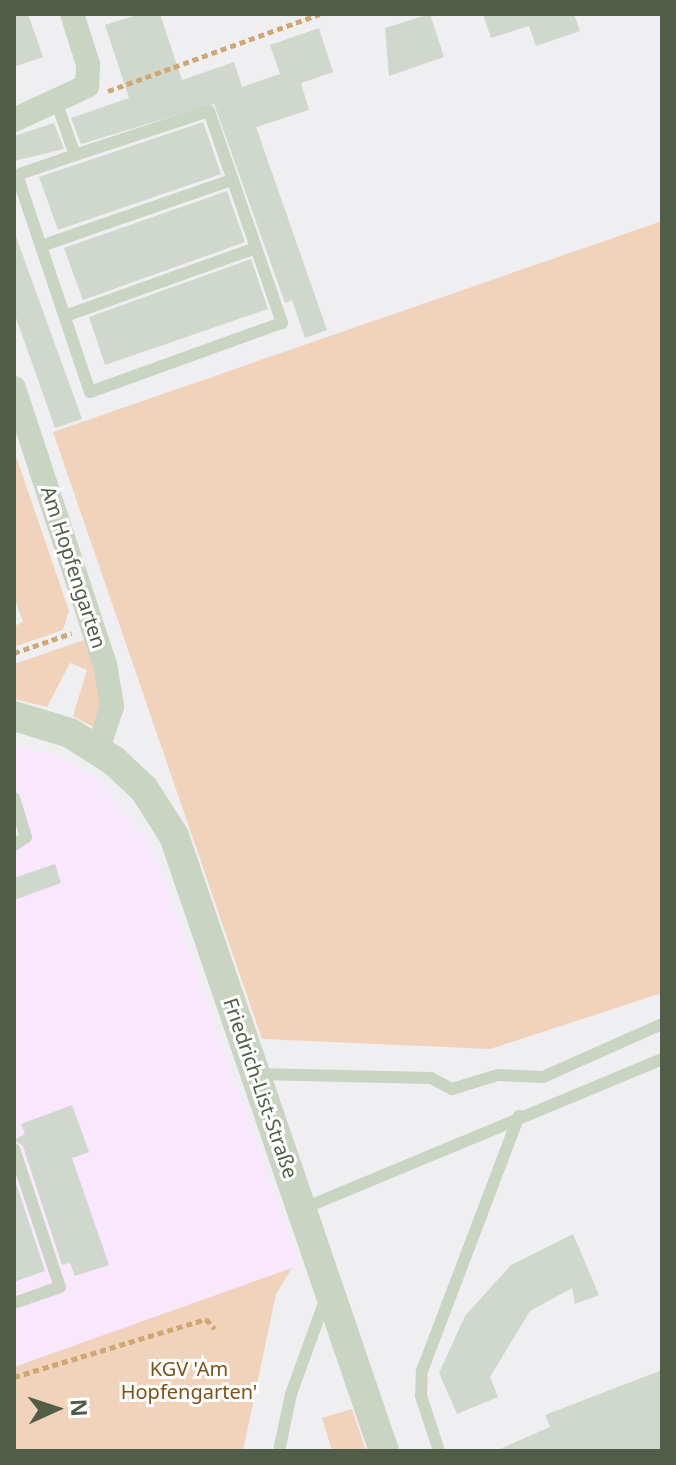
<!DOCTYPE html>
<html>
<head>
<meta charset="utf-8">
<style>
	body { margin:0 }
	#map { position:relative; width:676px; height:1465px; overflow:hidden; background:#efeff1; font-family:"Noto Sans",sans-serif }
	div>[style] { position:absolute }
	.commercial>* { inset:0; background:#f8e7fd }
	.green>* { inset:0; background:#f1d3bb }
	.building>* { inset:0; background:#d0d7cd }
	.path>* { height:5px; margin-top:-2.5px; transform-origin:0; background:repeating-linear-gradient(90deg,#d0a772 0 6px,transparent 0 10px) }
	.service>* { height:12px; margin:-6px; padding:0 6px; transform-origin:6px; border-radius:6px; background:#cad4c2 }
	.minor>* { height:24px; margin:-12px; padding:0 12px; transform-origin:12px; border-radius:12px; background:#cad4c2 }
	.tertiary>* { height:30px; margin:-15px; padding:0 15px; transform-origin:15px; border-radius:15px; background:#cad4c2 }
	span { translate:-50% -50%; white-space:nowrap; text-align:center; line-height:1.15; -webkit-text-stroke:6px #fff; paint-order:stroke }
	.street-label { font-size:20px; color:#515d46 }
	.park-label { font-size:20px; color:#815114 }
	.frame { position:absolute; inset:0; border:16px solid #515d46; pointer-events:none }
	.north { position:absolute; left:16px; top:1369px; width:80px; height:80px; -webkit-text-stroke:6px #fff; paint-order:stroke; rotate:87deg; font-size:22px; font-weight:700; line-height:32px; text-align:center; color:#515d46 }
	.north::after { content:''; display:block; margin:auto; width:28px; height:36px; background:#515d46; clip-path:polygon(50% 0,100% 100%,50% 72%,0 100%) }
</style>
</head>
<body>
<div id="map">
	<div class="commercial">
		<i style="clip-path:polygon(14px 745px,59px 757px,98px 780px,153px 850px,300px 1265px,14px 1367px)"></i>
	</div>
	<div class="green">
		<i style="clip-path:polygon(662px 221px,662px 993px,490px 1049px,262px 1039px,53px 432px)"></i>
		<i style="clip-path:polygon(14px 450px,69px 611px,63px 630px,14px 647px,14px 626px,23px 622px,14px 597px)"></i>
		<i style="clip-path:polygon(90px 638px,105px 671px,104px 733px,73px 716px,87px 670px,70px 663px,47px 707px,14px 699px,14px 664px)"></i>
		<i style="clip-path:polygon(292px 1268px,276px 1294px,243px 1451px,14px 1451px,14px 1367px)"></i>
		<i style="clip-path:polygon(352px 1409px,366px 1451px,332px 1451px,322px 1418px)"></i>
	</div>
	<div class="building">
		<i style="clip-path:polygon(14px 14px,28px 14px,43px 57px,14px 67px)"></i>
		<i style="clip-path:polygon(140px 14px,160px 14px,182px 80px,234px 62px,242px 87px,280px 74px,270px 45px,319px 28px,333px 72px,301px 83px,309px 110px,256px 127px,327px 330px,305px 338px,292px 300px,285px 303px,214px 104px,81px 144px,71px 118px,129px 98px,105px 25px)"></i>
		<i style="clip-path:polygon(430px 14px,444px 57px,389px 76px,385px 28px)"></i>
		<i style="clip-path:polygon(483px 14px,574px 14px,580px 31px,536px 46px,529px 26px,491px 38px)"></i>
		<i style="clip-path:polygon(203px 122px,221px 174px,58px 230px,39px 177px)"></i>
		<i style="clip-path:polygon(54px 123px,64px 149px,14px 161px,14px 136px)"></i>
		<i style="clip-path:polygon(227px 191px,245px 242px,83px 300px,64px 248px)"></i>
		<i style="clip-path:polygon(14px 231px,82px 419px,55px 428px,14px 312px)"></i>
		<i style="clip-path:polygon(251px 259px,268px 309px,105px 365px,89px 317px)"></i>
		<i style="clip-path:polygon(55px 864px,61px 883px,14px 900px,14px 878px)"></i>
		<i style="clip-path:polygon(72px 1105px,89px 1152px,72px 1158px,109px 1265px,75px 1276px,70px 1263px,62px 1265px,23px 1146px,14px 1140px,25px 1134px,21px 1124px)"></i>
		<i style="clip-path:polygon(14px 1177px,45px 1271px,14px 1282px)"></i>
		<i style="clip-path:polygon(573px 1234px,599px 1295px,575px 1304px,572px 1288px,530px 1311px,490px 1377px,498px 1397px,457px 1414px,439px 1373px,465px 1316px,511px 1265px)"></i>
		<i style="clip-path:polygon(662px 1370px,662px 1451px,495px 1451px,550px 1427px,545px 1415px)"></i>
	</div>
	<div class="path">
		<i style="left:108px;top:91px;width:225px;rotate:-20deg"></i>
		<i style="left:14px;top:653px;width:61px;rotate:-19deg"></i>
		<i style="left:14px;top:1377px;width:201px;rotate:-16.8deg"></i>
		<i style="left:206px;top:1319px;width:13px;rotate:48deg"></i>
	</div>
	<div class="service">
		<i style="left:57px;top:104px;width:54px;rotate:70.6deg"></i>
		<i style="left:75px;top:155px;width:61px;rotate:161deg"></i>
		<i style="left:17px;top:175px;width:229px;rotate:71.4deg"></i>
		<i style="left:90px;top:392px;width:204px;rotate:-19.8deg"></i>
		<i style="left:282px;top:323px;width:224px;rotate:-109deg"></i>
		<i style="left:209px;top:111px;width:141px;rotate:161.8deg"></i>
		<i style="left:41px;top:246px;width:202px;rotate:-19.1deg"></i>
		<i style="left:65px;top:316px;width:203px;rotate:-19.6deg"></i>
		<i style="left:14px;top:798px;width:41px;rotate:72.9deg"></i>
		<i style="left:26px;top:837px;width:14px;rotate:146deg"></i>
		<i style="left:256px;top:1074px;width:175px;rotate:1.3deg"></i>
		<i style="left:431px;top:1078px;width:24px;rotate:28deg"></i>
		<i style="left:452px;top:1089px;width:48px;rotate:-16.9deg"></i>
		<i style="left:498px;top:1075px;width:45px;rotate:2.5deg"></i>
		<i style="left:543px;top:1077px;width:130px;rotate:-24deg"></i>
		<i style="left:14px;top:1149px;width:145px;rotate:71.6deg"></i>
		<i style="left:60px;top:1287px;width:49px;rotate:160.8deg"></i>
		<i style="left:302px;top:1209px;width:390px;rotate:-22.6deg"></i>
		<i style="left:279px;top:1451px;width:58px;rotate:-78.1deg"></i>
		<i style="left:291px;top:1394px;width:102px;rotate:-70deg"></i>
		<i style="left:439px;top:1451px;width:58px;rotate:-108.1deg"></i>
		<i style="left:421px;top:1396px;width:25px;rotate:-88deg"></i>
		<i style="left:422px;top:1371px;width:273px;rotate:-69.2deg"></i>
	</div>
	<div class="minor">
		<i style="left:14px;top:120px;width:81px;rotate:-25deg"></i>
		<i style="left:87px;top:86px;width:22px;rotate:-87deg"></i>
		<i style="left:88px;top:64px;width:52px;rotate:-107.7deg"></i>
		<i style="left:14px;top:388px;width:291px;rotate:71.8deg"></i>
		<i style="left:105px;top:664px;width:43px;rotate:80.5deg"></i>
		<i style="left:112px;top:706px;width:45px;rotate:108deg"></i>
	</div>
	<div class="tertiary">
		<i style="left:14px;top:716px;width:59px;rotate:16.9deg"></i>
		<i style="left:70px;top:733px;width:52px;rotate:32.5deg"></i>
		<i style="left:114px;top:761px;width:41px;rotate:43deg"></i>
		<i style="left:144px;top:789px;width:56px;rotate:57.4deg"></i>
		<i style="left:174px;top:836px;width:650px;rotate:71.15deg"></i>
	</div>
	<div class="street-label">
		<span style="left:74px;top:567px;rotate:72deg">Am Hopfengarten</span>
		<span style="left:261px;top:1088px;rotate:71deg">Friedrich-List-Straße</span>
	</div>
	<div class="park-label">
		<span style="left:189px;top:1380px">KGV 'Am<br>Hopfengarten'</span>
	</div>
	<div class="frame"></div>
	<div class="north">N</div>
</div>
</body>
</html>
